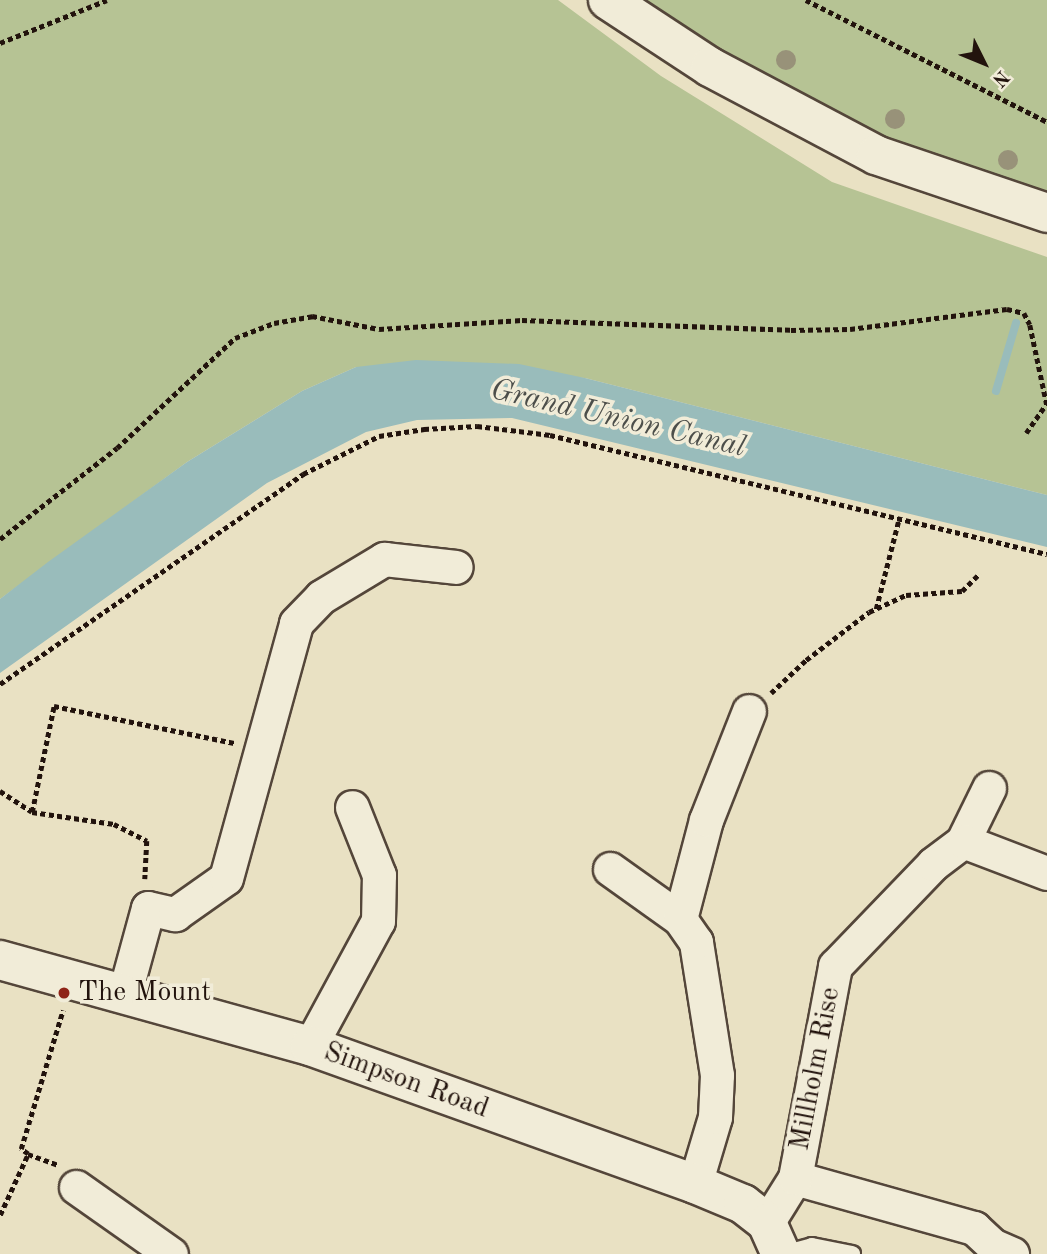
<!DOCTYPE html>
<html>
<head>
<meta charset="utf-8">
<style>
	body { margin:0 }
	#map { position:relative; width:1047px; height:1254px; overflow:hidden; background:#e9e1c3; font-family:"Old Standard TT",serif }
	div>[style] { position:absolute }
	.green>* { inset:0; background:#b6c394 }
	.water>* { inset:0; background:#99bcbb }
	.stream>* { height:8px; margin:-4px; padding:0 4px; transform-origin:4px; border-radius:4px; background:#99bcbb }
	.path>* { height:4.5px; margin-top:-2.25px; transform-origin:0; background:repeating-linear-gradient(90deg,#22130d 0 5px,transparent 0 8.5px) }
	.roads { filter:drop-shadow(2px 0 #54463a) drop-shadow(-2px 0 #54463a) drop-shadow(0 2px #54463a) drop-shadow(0 -2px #54463a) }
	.lane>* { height:16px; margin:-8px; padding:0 8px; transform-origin:8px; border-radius:8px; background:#f1ecd8 }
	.street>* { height:33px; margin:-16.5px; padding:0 16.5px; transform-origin:16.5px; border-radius:16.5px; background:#f1ecd8 }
	.secondary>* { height:38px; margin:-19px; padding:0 19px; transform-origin:19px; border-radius:19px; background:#f1ecd8 }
	.trees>* { width:20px; height:20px; margin:-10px; border-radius:50%; background:#989279 }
	.dots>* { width:19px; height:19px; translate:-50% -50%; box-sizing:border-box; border:4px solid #f1ecd8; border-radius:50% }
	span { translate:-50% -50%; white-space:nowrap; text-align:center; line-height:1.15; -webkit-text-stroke:7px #f1ecd8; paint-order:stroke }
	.poi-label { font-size:28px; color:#22130d }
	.left { translate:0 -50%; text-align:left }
	.street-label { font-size:28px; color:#22130d }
	.water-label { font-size:30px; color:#4c4e4a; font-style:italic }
	.north { position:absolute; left:949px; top:28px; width:70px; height:70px; -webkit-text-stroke:5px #f1ecd8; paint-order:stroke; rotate:133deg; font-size:19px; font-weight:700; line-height:28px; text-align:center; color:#22130d }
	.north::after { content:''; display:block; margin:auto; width:24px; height:32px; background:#22130d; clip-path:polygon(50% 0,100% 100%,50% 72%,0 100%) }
</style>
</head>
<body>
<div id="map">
	<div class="green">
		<i style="clip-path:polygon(0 0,558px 0,661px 76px,832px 182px,1047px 257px,1047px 495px,585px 378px,356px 367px,302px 391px,187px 462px,0 599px)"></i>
		<i style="clip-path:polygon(641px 0,1047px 0,1047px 201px,963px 174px,772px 85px)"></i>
	</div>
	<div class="water">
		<i style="clip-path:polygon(416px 360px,519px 364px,585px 378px,1047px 495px,1047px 547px,512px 418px,417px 420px,366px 432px,267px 483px,0 673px,0 599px,48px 562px,187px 462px,302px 391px,356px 367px)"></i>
	</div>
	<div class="stream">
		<i style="left:996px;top:391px;width:71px;rotate:-73.6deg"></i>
	</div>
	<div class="path">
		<i style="left:806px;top:0;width:270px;rotate:26.8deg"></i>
		<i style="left:0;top:43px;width:115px;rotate:-21.9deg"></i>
		<i style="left:1026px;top:433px;width:35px;rotate:-55deg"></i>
		<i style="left:0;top:539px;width:148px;rotate:-37.9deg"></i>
		<i style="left:117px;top:448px;width:161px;rotate:-43deg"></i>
		<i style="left:235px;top:338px;width:42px;rotate:-21deg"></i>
		<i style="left:274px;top:323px;width:39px;rotate:-10deg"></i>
		<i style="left:312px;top:316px;width:68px;rotate:11deg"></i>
		<i style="left:379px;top:329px;width:143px;rotate:-3.6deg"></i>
		<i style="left:522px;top:320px;width:269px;rotate:2.1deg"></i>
		<i style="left:791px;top:330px;width:59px;rotate:-1deg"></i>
		<i style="left:850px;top:329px;width:158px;rotate:-7.3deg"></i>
		<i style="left:1007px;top:309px;width:17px;rotate:13deg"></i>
		<i style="left:1024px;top:313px;width:13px;rotate:63deg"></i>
		<i style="left:1030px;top:325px;width:82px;rotate:78deg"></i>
		<i style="left:876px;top:609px;width:93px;rotate:-75.7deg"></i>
		<i style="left:0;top:684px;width:369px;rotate:-34.7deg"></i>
		<i style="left:303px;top:474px;width:85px;rotate:-26.6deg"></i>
		<i style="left:379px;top:436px;width:46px;rotate:-8.8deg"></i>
		<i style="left:424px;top:429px;width:53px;rotate:-3.2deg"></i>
		<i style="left:477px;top:426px;width:74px;rotate:7deg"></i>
		<i style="left:550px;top:435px;width:511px;rotate:13.47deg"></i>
		<i style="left:771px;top:693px;width:48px;rotate:-43.3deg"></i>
		<i style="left:806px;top:660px;width:79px;rotate:-37.3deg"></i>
		<i style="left:869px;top:612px;width:41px;rotate:-24.7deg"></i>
		<i style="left:906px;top:595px;width:56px;rotate:-4.1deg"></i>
		<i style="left:962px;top:591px;width:25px;rotate:-45deg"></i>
		<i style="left:0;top:791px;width:38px;rotate:33deg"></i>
		<i style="left:32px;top:812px;width:83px;rotate:8.3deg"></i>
		<i style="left:114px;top:824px;width:37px;rotate:27deg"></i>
		<i style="left:147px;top:841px;width:38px;rotate:93deg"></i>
		<i style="left:32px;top:812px;width:108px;rotate:-78.3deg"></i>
		<i style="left:54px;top:706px;width:184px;rotate:11.6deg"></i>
		<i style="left:28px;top:1154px;width:32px;rotate:20deg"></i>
		<i style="left:0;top:1215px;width:67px;rotate:-65.3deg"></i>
		<i style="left:28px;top:1154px;width:9px;rotate:-144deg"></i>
		<i style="left:21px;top:1149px;width:145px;rotate:-73.2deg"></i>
	</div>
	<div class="roads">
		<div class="lane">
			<i style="left:783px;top:1254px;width:30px;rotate:-15deg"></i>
			<i style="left:812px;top:1246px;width:41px;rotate:11.3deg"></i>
		</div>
		<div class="street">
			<i style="left:963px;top:841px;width:59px;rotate:-63.9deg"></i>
			<i style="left:610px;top:869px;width:86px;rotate:35.5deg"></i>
			<i style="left:125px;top:992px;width:87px;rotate:-74.7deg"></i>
			<i style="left:148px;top:908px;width:28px;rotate:13deg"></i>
			<i style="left:175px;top:914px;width:62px;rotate:-35.2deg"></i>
			<i style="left:226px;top:878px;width:264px;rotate:-74.6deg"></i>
			<i style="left:296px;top:623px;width:36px;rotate:-46deg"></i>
			<i style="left:321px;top:597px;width:74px;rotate:-31.1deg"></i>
			<i style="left:384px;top:559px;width:72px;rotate:6.3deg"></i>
			<i style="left:310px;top:1046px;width:142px;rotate:-61.5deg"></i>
			<i style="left:378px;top:921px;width:46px;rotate:-88.8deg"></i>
			<i style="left:379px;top:875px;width:73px;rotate:-111.7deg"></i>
			<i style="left:795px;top:1178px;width:186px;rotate:15.6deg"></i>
			<i style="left:974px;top:1228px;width:25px;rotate:43deg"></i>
			<i style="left:992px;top:1245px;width:22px;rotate:24deg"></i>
			<i style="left:695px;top:1184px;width:70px;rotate:-73.4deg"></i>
			<i style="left:715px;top:1117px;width:42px;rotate:-87.3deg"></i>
			<i style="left:717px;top:1075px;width:135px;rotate:-99deg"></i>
			<i style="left:696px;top:942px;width:28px;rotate:-125deg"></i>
			<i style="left:680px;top:919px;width:102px;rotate:-75.3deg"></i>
			<i style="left:706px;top:820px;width:117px;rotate:-68.5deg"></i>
			<i style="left:76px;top:1187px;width:116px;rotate:35.2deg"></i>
			<i style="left:767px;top:1223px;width:53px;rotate:-58.1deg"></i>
			<i style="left:795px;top:1178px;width:216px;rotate:-79.3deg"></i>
			<i style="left:835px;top:966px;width:141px;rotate:-46.1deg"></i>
			<i style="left:933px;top:864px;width:38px;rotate:-37deg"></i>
			<i style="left:963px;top:841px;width:90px;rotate:20.9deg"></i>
		</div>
		<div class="secondary">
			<i style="left:608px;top:0;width:122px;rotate:33.3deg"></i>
			<i style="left:710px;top:67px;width:188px;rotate:27.9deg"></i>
			<i style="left:876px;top:155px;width:181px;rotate:18.7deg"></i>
			<i style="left:0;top:960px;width:322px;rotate:15.5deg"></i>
			<i style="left:310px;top:1046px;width:409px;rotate:19.7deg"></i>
			<i style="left:695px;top:1184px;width:52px;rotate:22.6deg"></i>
			<i style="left:743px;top:1204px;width:31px;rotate:38deg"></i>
			<i style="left:767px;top:1223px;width:34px;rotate:66deg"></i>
		</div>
	</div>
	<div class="trees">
		<i style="left:786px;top:60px"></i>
		<i style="left:895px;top:119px"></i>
		<i style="left:1008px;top:160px"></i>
	</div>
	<div class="dots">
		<i style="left:64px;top:993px;background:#8f2418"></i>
	</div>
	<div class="poi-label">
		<span class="left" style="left:78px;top:993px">The Mount</span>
	</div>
	<div class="street-label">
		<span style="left:816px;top:1069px;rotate:-79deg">Millholm Rise</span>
		<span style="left:406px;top:1081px;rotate:20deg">Simpson Road</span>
	</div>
	<div class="water-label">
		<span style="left:618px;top:419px;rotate:13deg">Grand Union Canal</span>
	</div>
	<div class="north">N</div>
</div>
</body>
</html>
